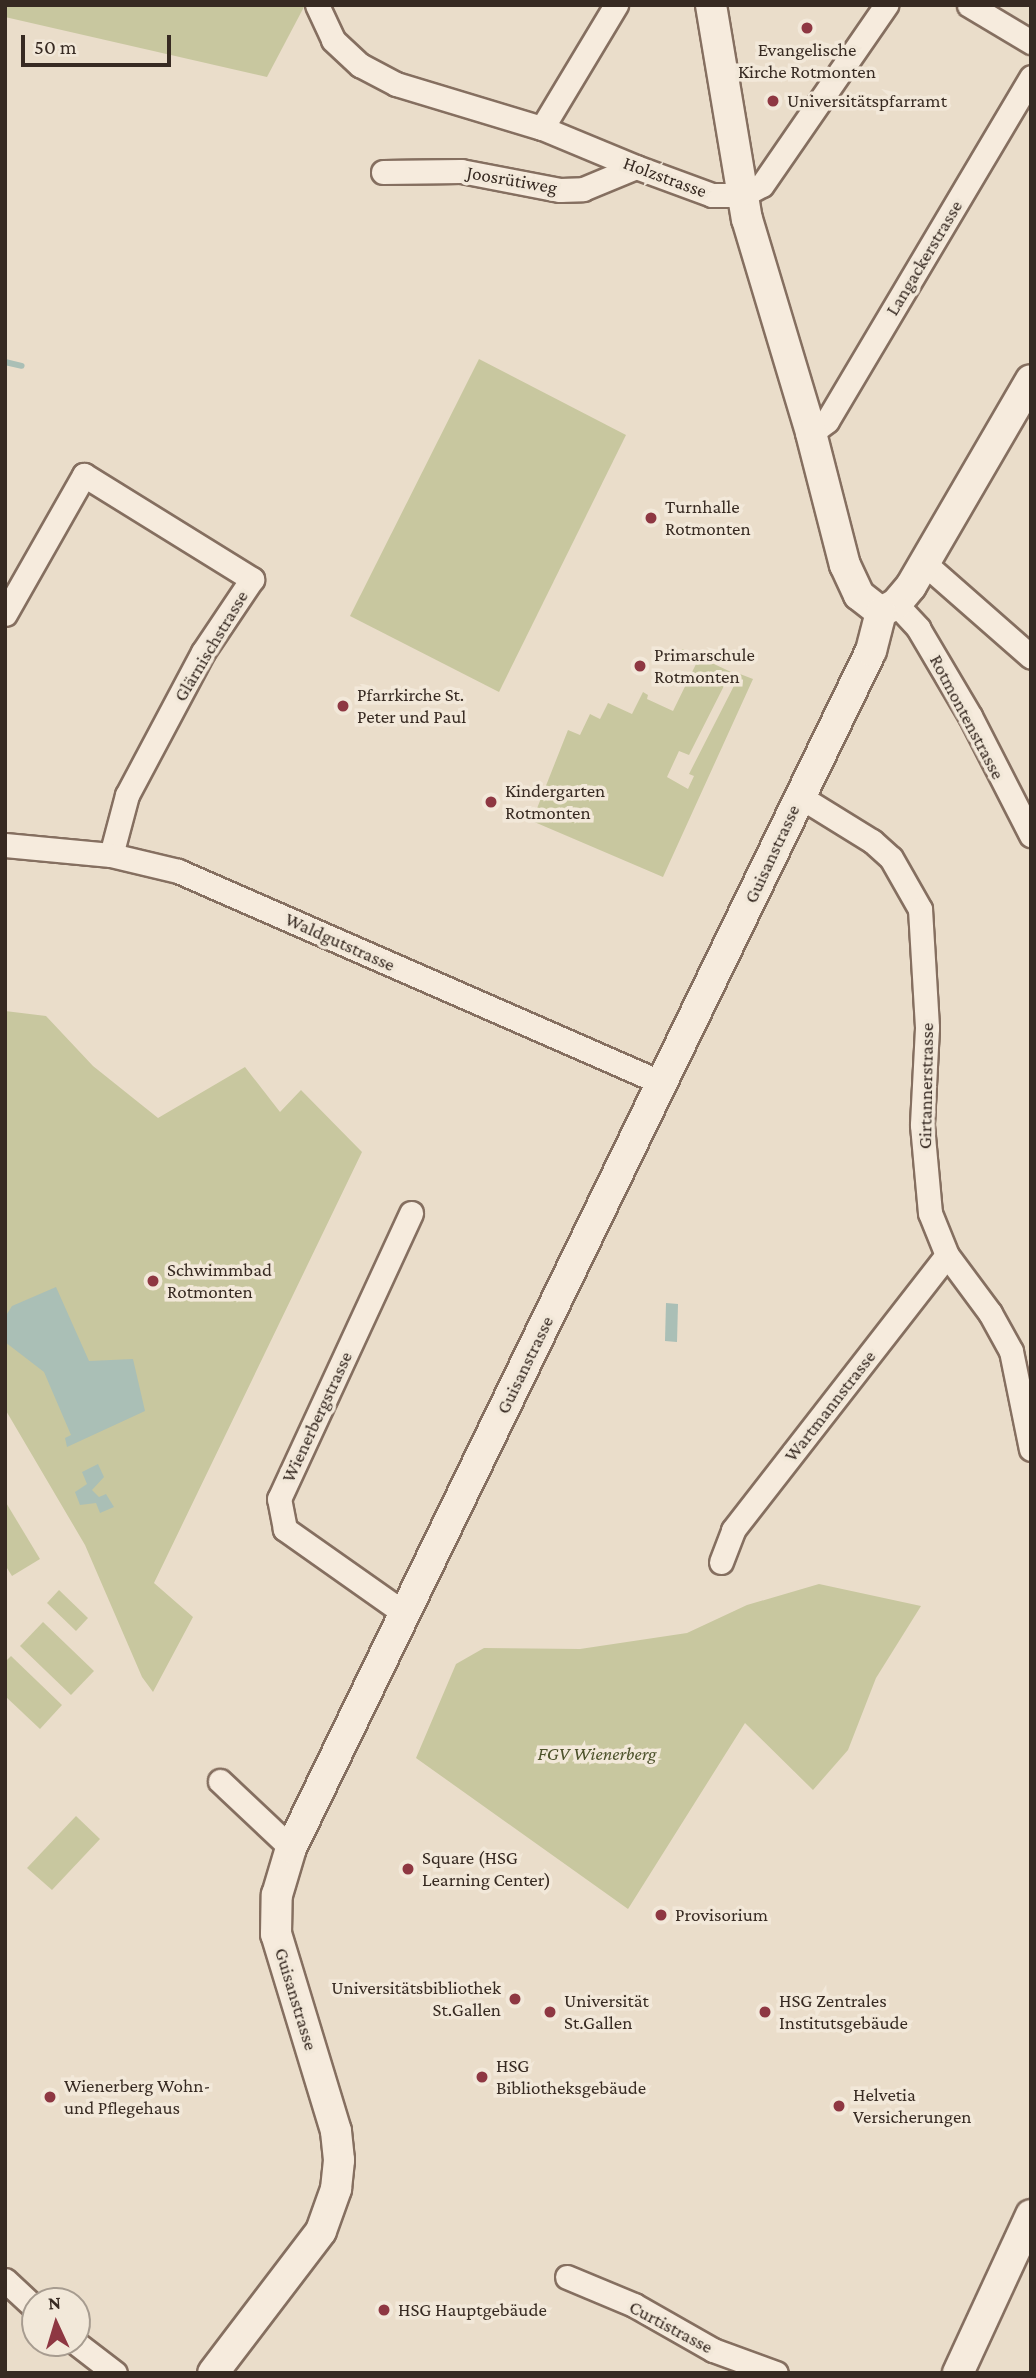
<!DOCTYPE html>
<html>
<head>
<meta charset="utf-8">
<style>
	body { margin:0 }
	#map { position:relative; width:1036px; height:2378px; overflow:hidden; background:#eaddca; font-family:"Crimson Pro",serif }
	div>[style] { position:absolute }
	.green>* { inset:0; background:#c8c79f }
	.water>* { inset:0; background:#aabfb6 }
	.stream>* { height:6px; margin:-3px; padding:0 3px; transform-origin:3px; border-radius:3px; background:#aabfb6 }
	.roads { filter:drop-shadow(2px 0 #856f60) drop-shadow(-2px 0 #856f60) drop-shadow(0 2px #856f60) drop-shadow(0 -2px #856f60) }
	.minor>* { height:23px; margin:-11.5px; padding:0 11.5px; transform-origin:11.5px; border-radius:11.5px; background:#f6ebdd }
	.tertiary>* { height:30px; margin:-15px; padding:0 15px; transform-origin:15px; border-radius:15px; background:#f6ebdd }
	.dots>* { width:19px; height:19px; translate:-50% -50%; box-sizing:border-box; border:4px solid #f2e8d9; border-radius:50% }
	span { translate:-50% -50%; white-space:nowrap; text-align:center; line-height:1.15; -webkit-text-stroke:7px #f2e8d9; paint-order:stroke }
	.poi-label { font-size:19px; color:#372a22 }
	.left { translate:0 -50%; text-align:left }
	.right { translate:-100% -50%; text-align:right }
	.street-label { font-size:19px; color:#372a22 }
	.park-label { font-size:19px; color:#4d522b; font-style:italic }
	.frame { position:absolute; inset:0; border:7px solid #372a22; pointer-events:none }
	.north { position:absolute; left:21px; top:2287px; width:70px; height:70px; box-sizing:border-box; background:#f2e8d9; border:2px solid #a79c90; border-radius:50%; rotate:356deg; font-size:19px; font-weight:700; line-height:28px; text-align:center; color:#372a22 }
	.north::after { content:''; display:block; margin:auto; width:24px; height:32px; background:#8e3742; clip-path:polygon(50% 0,100% 100%,50% 72%,0 100%) }
	.scale { position:absolute; left:21px; top:35px; width:150px; height:32px; box-sizing:border-box; border:4px solid #372a22; border-top:0; padding-left:9px; font-size:21px; line-height:24px; white-space:nowrap; color:#372a22; -webkit-text-stroke:5px #f2e8d9; paint-order:stroke }
</style>
</head>
<body>
<div id="map">
	<div class="green">
		<i style="clip-path:polygon(5px 5px,305px 5px,267px 77px,5px 17px)"></i>
		<i style="clip-path:polygon(479px 359px,626px 435px,499px 692px,350px 616px)"></i>
		<i style="clip-path:polygon(682px 649px,731px 672px,689px 755px,679px 751px,667px 777px,688px 789px,694px 776px,689px 774px,740px 674px,753px 679px,663px 877px,532px 821px,568px 730px,580px 735px,590px 714px,600px 719px,608px 703px,632px 714px,643px 692px,648px 695px,647px 699px,673px 711px,697px 662px,680px 654px)"></i>
		<i style="clip-path:polygon(5px 1011px,46px 1016px,93px 1066px,158px 1118px,245px 1067px,280px 1112px,301px 1090px,362px 1152px,154px 1583px,193px 1617px,153px 1692px,142px 1677px,85px 1545px,5px 1409px)"></i>
		<i style="clip-path:polygon(5px 1501px,40px 1559px,12px 1576px,5px 1565px)"></i>
		<i style="clip-path:polygon(819px 1584px,921px 1606px,876px 1678px,848px 1750px,813px 1790px,745px 1723px,628px 1909px,416px 1758px,456px 1664px,484px 1648px,580px 1649px,687px 1633px,747px 1605px)"></i>
		<i style="clip-path:polygon(59px 1590px,88px 1618px,76px 1631px,47px 1603px)"></i>
		<i style="clip-path:polygon(43px 1622px,94px 1671px,71px 1695px,20px 1646px)"></i>
		<i style="clip-path:polygon(11px 1656px,62px 1705px,40px 1729px,5px 1696px,5px 1662px)"></i>
		<i style="clip-path:polygon(76px 1816px,100px 1839px,52px 1890px,27px 1868px)"></i>
	</div>
	<div class="water">
		<i style="clip-path:polygon(56px 1287px,89px 1361px,133px 1359px,145px 1411px,67px 1447px,65px 1438px,71px 1435px,44px 1372px,5px 1342px,5px 1317px,12px 1306px)"></i>
		<i style="clip-path:polygon(666px 1303px,678px 1304px,677px 1342px,665px 1341px)"></i>
		<i style="clip-path:polygon(98px 1464px,104px 1477px,92px 1490px,99px 1497px,106px 1494px,114px 1507px,100px 1513px,96px 1503px,80px 1505px,75px 1492px,87px 1484px,82px 1472px)"></i>
	</div>
	<div class="stream">
		<i style="left:5px;top:362px;width:17px;rotate:13deg"></i>
	</div>
	<div class="roads">
		<div class="minor">
			<i style="left:317px;top:5px;width:38px;rotate:65deg"></i>
			<i style="left:333px;top:40px;width:37px;rotate:43deg"></i>
			<i style="left:360px;top:65px;width:41px;rotate:27.8deg"></i>
			<i style="left:396px;top:84px;width:152px;rotate:16.8deg"></i>
			<i style="left:542px;top:128px;width:102px;rotate:22.5deg"></i>
			<i style="left:636px;top:167px;width:81px;rotate:20.2deg"></i>
			<i style="left:712px;top:195px;width:31px"></i>
			<i style="left:743px;top:195px;width:21px;rotate:-28deg"></i>
			<i style="left:762px;top:185px;width:219px;rotate:-55.4deg"></i>
			<i style="left:969px;top:5px;width:72px;rotate:30.8deg"></i>
			<i style="left:542px;top:128px;width:144px;rotate:-59deg"></i>
			<i style="left:383px;top:172px;width:78px;rotate:-0.7deg"></i>
			<i style="left:461px;top:171px;width:101px;rotate:10.9deg"></i>
			<i style="left:560px;top:190px;width:23px;rotate:-2deg"></i>
			<i style="left:583px;top:189px;width:57px;rotate:-22.5deg"></i>
			<i style="left:811px;top:433px;width:20px;rotate:-37deg"></i>
			<i style="left:827px;top:421px;width:400px;rotate:-59.3deg"></i>
			<i style="left:924px;top:563px;width:142px;rotate:41.3deg"></i>
			<i style="left:896px;top:604px;width:33px;rotate:47deg"></i>
			<i style="left:918px;top:628px;width:102px;rotate:59.4deg"></i>
			<i style="left:970px;top:716px;width:134px;rotate:62.9deg"></i>
			<i style="left:5px;top:614px;width:160px;rotate:-60.4deg"></i>
			<i style="left:84px;top:475px;width:198px;rotate:31.8deg"></i>
			<i style="left:252px;top:579px;width:88px;rotate:123.9deg"></i>
			<i style="left:203px;top:652px;width:162px;rotate:118deg"></i>
			<i style="left:127px;top:795px;width:62px;rotate:104.9deg"></i>
			<i style="left:799px;top:796px;width:86px;rotate:31.7deg"></i>
			<i style="left:872px;top:841px;width:25px;rotate:42deg"></i>
			<i style="left:891px;top:858px;width:59px;rotate:60.4deg"></i>
			<i style="left:920px;top:909px;width:119px;rotate:86.6deg"></i>
			<i style="left:927px;top:1028px;width:97px;rotate:93deg"></i>
			<i style="left:922px;top:1125px;width:88px;rotate:84.8deg"></i>
			<i style="left:930px;top:1213px;width:45px;rotate:68deg"></i>
			<i style="left:947px;top:1255px;width:72px;rotate:53.4deg"></i>
			<i style="left:990px;top:1313px;width:43px;rotate:61.1deg"></i>
			<i style="left:1011px;top:1351px;width:100px;rotate:78.5deg"></i>
			<i style="left:5px;top:845px;width:106px;rotate:5.4deg"></i>
			<i style="left:111px;top:855px;width:69px;rotate:13.4deg"></i>
			<i style="left:178px;top:871px;width:528px;rotate:23.65deg"></i>
			<i style="left:721px;top:1562px;width:34px;rotate:-69deg"></i>
			<i style="left:733px;top:1530px;width:348px;rotate:-52.1deg"></i>
			<i style="left:404px;top:1613px;width:146px;rotate:-144.8deg"></i>
			<i style="left:285px;top:1529px;width:31px;rotate:-101deg"></i>
			<i style="left:279px;top:1499px;width:315px;rotate:-65.2deg"></i>
			<i style="left:220px;top:1781px;width:98px;rotate:43.3deg"></i>
			<i style="left:567px;top:2277px;width:73px;rotate:22.7deg"></i>
			<i style="left:634px;top:2305px;width:91px;rotate:29.7deg"></i>
			<i style="left:713px;top:2350px;width:67px;rotate:20.1deg"></i>
			<i style="left:5px;top:2280px;width:41px;rotate:43deg"></i>
			<i style="left:76px;top:2343px;width:49px;rotate:37.6deg"></i>
		</div>
		<div class="tertiary">
			<i style="left:711px;top:5px;width:217px;rotate:80.5deg"></i>
			<i style="left:747px;top:219px;width:223px;rotate:73.3deg"></i>
			<i style="left:811px;top:433px;width:136px;rotate:75.6deg"></i>
			<i style="left:845px;top:565px;width:33px;rotate:65deg"></i>
			<i style="left:859px;top:595px;width:28px;rotate:38deg"></i>
			<i style="left:881px;top:612px;width:17px;rotate:-28deg"></i>
			<i style="left:896px;top:604px;width:23px;rotate:-50deg"></i>
			<i style="left:911px;top:586px;width:238px;rotate:-59.8deg"></i>
			<i style="left:213px;top:2373px;width:178px;rotate:-52.7deg"></i>
			<i style="left:321px;top:2231px;width:45px;rotate:-70.3deg"></i>
			<i style="left:336px;top:2189px;width:29px;rotate:-84deg"></i>
			<i style="left:339px;top:2160px;width:29px;rotate:-96deg"></i>
			<i style="left:336px;top:2131px;width:206px;rotate:-106.9deg"></i>
			<i style="left:276px;top:1934px;width:39px;rotate:-89deg"></i>
			<i style="left:277px;top:1895px;width:49px;rotate:-73.4deg"></i>
			<i style="left:291px;top:1848px;width:1330px;rotate:-64.15deg"></i>
			<i style="left:871px;top:651px;width:40px;rotate:-75.6deg"></i>
			<i style="left:958px;top:2373px;width:174px;rotate:-65.2deg"></i>
		</div>
	</div>
	<div class="dots">
		<i style="left:807px;top:28px;background:#8e3742"></i>
		<i style="left:773px;top:101px;background:#8e3742"></i>
		<i style="left:651px;top:518px;background:#8e3742"></i>
		<i style="left:640px;top:666px;background:#8e3742"></i>
		<i style="left:343px;top:706px;background:#8e3742"></i>
		<i style="left:491px;top:802px;background:#8e3742"></i>
		<i style="left:153px;top:1281px;background:#8e3742"></i>
		<i style="left:408px;top:1869px;background:#8e3742"></i>
		<i style="left:661px;top:1915px;background:#8e3742"></i>
		<i style="left:515px;top:1999px;background:#8e3742"></i>
		<i style="left:550px;top:2012px;background:#8e3742"></i>
		<i style="left:765px;top:2012px;background:#8e3742"></i>
		<i style="left:482px;top:2077px;background:#8e3742"></i>
		<i style="left:50px;top:2097px;background:#8e3742"></i>
		<i style="left:839px;top:2106px;background:#8e3742"></i>
		<i style="left:384px;top:2310px;background:#8e3742"></i>
	</div>
	<div class="poi-label">
		<span style="left:807px;top:61px">Evangelische<br>Kirche Rotmonten</span>
		<span class="left" style="left:787px;top:101px">Universitätspfarramt</span>
		<span class="left" style="left:665px;top:518px">Turnhalle<br>Rotmonten</span>
		<span class="left" style="left:654px;top:666px">Primarschule<br>Rotmonten</span>
		<span class="left" style="left:357px;top:706px">Pfarrkirche St.<br>Peter und Paul</span>
		<span class="left" style="left:505px;top:802px">Kindergarten<br>Rotmonten</span>
		<span class="left" style="left:167px;top:1281px">Schwimmbad<br>Rotmonten</span>
		<span class="left" style="left:422px;top:1869px">Square (HSG<br>Learning Center)</span>
		<span class="left" style="left:675px;top:1915px">Provisorium</span>
		<span class="right" style="left:501px;top:1999px">Universitätsbibliothek<br>St.Gallen</span>
		<span class="left" style="left:564px;top:2012px">Universität<br>St.Gallen</span>
		<span class="left" style="left:779px;top:2012px">HSG Zentrales<br>Institutsgebäude</span>
		<span class="left" style="left:496px;top:2077px">HSG<br>Bibliotheksgebäude</span>
		<span class="left" style="left:64px;top:2097px">Wienerberg Wohn-<br>und Pflegehaus</span>
		<span class="left" style="left:853px;top:2106px">Helvetia<br>Versicherungen</span>
		<span class="left" style="left:398px;top:2310px">HSG Hauptgebäude</span>
	</div>
	<div class="street-label">
		<span style="left:665px;top:177px;rotate:20deg">Holzstrasse</span>
		<span style="left:512px;top:180px;rotate:10deg">Joosrütiweg</span>
		<span style="left:924px;top:258px;rotate:-59deg">Langackerstrasse</span>
		<span style="left:211px;top:646px;rotate:-59deg">Glärnischstrasse</span>
		<span style="left:967px;top:717px;rotate:62deg">Rotmontenstrasse</span>
		<span style="left:772px;top:854px;rotate:-65deg">Guisanstrasse</span>
		<span style="left:340px;top:942px;rotate:24deg">Waldgutstrasse</span>
		<span style="left:926px;top:1086px;rotate:-89deg">Girtannerstrasse</span>
		<span style="left:525px;top:1365px;rotate:-64deg">Guisanstrasse</span>
		<span style="left:830px;top:1406px;rotate:-52deg">Wartmannstrasse</span>
		<span style="left:317px;top:1417px;rotate:-65deg">Wienerbergstrasse</span>
		<span style="left:296px;top:1999px;rotate:73deg">Guisanstrasse</span>
		<span style="left:671px;top:2327px;rotate:28deg">Curtistrasse</span>
	</div>
	<div class="park-label">
		<span style="left:597px;top:1754px">FGV Wienerberg</span>
	</div>
	<div class="frame"></div>
	<div class="north">N</div>
	<div class="scale">50 m</div>
</div>
</body>
</html>
